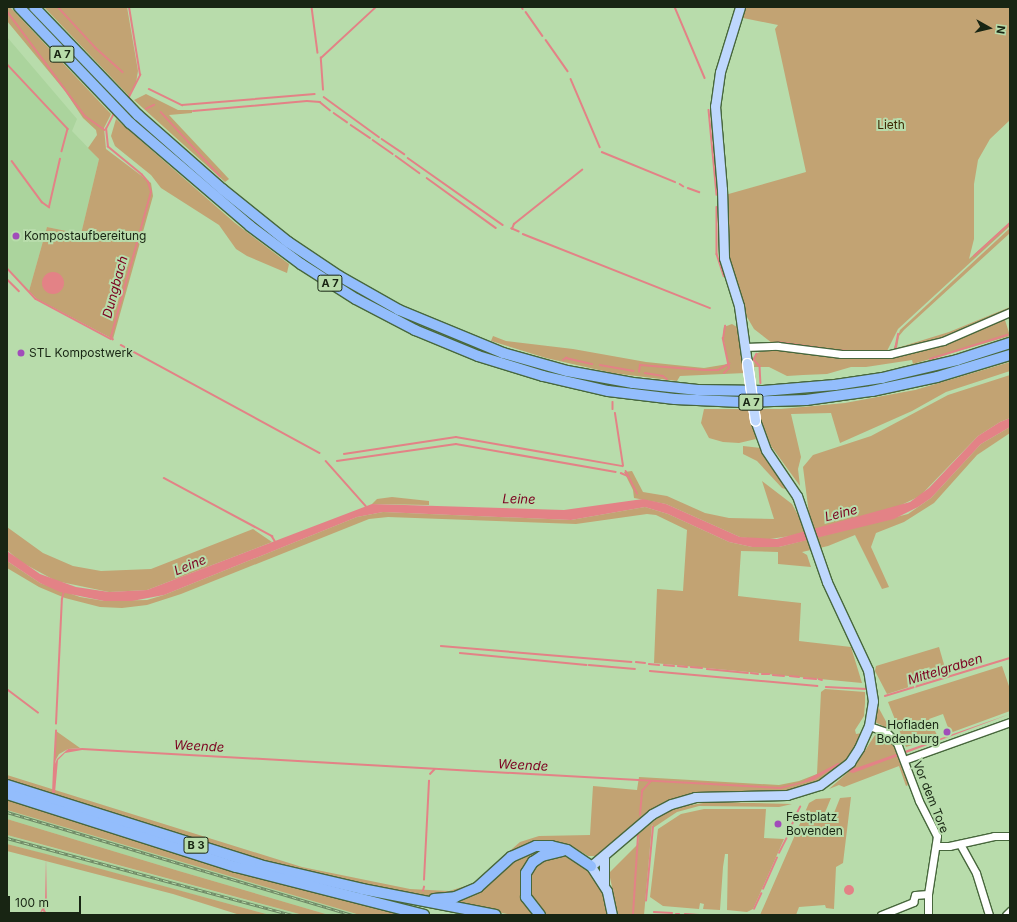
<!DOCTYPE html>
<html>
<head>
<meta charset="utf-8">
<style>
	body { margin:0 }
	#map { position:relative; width:1017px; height:922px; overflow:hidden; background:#b8dcab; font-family:Inter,sans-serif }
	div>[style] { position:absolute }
	.built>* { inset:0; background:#abd49d }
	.green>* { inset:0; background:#c2a373 }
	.water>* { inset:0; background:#e38286 }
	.round { border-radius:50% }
	.stream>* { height:1.5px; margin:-0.75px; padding:0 0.75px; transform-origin:0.75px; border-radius:0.75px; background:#e38286 }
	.roads { filter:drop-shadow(1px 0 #47673c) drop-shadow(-1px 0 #47673c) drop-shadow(0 1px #47673c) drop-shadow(0 -1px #47673c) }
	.minor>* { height:7px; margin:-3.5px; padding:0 3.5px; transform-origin:3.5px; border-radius:3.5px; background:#fff }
	.major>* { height:9px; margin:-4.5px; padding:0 4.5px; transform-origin:4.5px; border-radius:4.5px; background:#bed7fd }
	.highway>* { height:10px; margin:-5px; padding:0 5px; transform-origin:5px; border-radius:5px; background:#93bdfc }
	.rail>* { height:3px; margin-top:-1.5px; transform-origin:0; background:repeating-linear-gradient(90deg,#b8dcab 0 4.5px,#6d8664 0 9px); box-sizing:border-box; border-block:1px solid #6d8664 }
	.bridges { filter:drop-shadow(1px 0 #fff) drop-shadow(-1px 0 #fff) drop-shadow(0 1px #fff) drop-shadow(0 -1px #fff) }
	.major-bridge>* { height:9px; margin:-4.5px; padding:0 4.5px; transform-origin:4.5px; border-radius:4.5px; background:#bed7fd }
	.dots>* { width:11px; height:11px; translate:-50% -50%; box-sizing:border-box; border:2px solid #b8dcab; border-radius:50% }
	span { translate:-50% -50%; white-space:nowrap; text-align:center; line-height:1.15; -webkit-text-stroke:4px #b8dcab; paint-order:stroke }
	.shield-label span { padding:1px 3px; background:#b8dcab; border:1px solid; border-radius:3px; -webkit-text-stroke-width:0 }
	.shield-label { font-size:11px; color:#182513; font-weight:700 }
	.park-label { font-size:12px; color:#3d2902 }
	.poi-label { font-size:12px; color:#182513 }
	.left { translate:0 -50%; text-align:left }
	.right { translate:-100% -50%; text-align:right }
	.street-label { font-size:12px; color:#182513 }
	.water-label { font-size:13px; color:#7c0020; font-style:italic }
	.frame { position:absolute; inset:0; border:8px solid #182513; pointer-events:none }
	.north { position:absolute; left:969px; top:8px; width:40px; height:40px; -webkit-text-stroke:3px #b8dcab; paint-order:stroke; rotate:98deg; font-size:11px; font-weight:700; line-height:16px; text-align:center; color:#182513 }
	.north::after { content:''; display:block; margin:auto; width:14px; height:18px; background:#182513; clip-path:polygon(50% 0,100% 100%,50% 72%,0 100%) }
	.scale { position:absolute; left:8px; top:896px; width:73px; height:18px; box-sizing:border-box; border:2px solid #182513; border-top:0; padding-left:5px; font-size:12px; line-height:14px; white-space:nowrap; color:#182513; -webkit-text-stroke:3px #b8dcab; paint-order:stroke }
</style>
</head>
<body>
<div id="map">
	<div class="built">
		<i style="clip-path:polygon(7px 37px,77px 119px,72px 131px,99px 159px,81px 234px,47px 227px,29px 291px,7px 267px)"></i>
		<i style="clip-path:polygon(7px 810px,360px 915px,329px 915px,179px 871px,7px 819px)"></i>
		<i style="clip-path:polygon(7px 835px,46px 846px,303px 915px,270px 915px,7px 844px)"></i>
	</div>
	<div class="green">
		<i style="clip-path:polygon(7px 7px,10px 7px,111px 114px,104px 128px,106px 149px,151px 183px,153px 196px,113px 339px,37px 299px,29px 291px,47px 227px,81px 234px,99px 159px,88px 148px,97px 135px,96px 130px,83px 118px,65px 91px,7px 21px)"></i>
		<i style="clip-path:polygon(44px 7px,127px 7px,138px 71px,136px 83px,129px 96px)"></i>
		<i style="clip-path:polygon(745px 7px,1010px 7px,1010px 120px,990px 139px,978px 160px,974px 184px,974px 239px,969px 259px,1010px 222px,1010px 226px,898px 329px,887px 351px,853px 352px,772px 343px,754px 329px,747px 317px,727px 259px,725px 195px,806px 172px,775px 29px,778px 25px,743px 18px)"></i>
		<i style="clip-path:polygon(146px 94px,178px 110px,192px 110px,192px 113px,169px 115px,229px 179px,225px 182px,134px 100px)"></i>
		<i style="clip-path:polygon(116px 119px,235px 223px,289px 264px,287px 273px,247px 256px,236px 249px,219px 225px,161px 188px,151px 175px,115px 146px,111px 136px)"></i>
		<i style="clip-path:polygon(1010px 228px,1010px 233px,904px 330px,899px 336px,897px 348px,949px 332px,1010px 307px,1010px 310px,952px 335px,893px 351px,900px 330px)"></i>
		<i style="clip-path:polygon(1002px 319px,1005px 320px,1010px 336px,913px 364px,912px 360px,866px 367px,851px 367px,827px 374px,803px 375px,787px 376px,769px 367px,754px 367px,755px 354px,770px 348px,893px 356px,908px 354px,945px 343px)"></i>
		<i style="clip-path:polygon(732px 324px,740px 329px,745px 373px,680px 376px,677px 381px,612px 373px,546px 358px,491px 341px,493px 336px,506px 341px,573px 349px,646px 362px,704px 368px,728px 364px,723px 336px,724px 327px)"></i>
		<i style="clip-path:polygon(1010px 362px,1010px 371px,946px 392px,912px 411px,840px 443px,831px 413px,791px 414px,801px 457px,798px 469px,800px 486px,771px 446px,761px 420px,751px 419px,756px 439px,739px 443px,723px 442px,709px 438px,701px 423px,704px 409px,781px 409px,845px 403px,915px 390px)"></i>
		<i style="clip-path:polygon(1010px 375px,1010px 418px,1000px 422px,978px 436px,920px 496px,895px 508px,790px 536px,763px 540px,740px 537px,666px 504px,634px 498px,633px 490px,624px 472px,632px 471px,643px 492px,667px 496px,705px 513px,729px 518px,774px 519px,762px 481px,792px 504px,799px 517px,809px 514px,803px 467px,813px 455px,871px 436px,948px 395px)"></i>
		<i style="clip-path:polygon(1010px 427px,1010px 433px,977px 455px,934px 503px,904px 522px,876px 533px,871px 547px,889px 587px,882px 589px,855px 535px,828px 546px,802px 552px,807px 555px,811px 567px,778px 564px,778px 552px,741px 551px,738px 596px,801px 603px,799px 641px,851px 647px,862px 683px,654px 663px,657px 589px,683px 591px,687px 530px,656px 515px,647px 514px,576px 524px,388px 517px,369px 519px,181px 594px,147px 605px,122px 608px,100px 607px,65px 598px,39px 587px,7px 568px,7px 561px,40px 583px,80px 597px,104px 601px,147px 600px,164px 595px,357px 517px,383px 512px,571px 520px,645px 507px,668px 514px,729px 542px,752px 547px,779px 547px,908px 514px,931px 498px,981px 444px)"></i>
		<i style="clip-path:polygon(743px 446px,761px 448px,788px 490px,782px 488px,757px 461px,743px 454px)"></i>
		<i style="clip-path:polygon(392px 497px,429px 501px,429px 505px,372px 504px,377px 499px)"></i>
		<i style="clip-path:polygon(7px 527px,43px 553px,73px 566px,101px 571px,151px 569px,253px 529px,272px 542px,147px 590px,109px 592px,56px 581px,21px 562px,7px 550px)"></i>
		<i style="clip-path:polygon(939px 647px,947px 675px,887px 694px,875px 671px,876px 666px)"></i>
		<i style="clip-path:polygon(1002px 666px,1010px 689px,1010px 711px,950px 733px,943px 714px,929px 719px,938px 737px,906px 747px,888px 702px)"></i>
		<i style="clip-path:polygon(825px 689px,865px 692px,865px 703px,864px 716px,855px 730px,856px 734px,862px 733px,849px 758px,820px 782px,791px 791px,684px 796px,596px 856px,588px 856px,572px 846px,559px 843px,542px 842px,471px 889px,437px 897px,344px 882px,280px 866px,7px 781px,7px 775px,302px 867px,410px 889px,449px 891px,472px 884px,520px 842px,539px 836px,590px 835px,593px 786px,637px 790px,639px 777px,779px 785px,799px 781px,817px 774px,821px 692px)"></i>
		<i style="clip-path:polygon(876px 703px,889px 727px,887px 728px,875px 722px)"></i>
		<i style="clip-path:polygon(56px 731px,80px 748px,68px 749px,59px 754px,54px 763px)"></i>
		<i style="clip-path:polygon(875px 735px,888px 737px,894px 744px,910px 784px,906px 786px,899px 766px,844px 787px,839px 785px,829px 789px,855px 766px)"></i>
		<i style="clip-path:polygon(7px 797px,414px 915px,360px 915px,7px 810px)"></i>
		<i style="clip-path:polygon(851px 797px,843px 863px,836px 867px,834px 909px,826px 908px,825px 905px,799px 907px,796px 915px,760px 915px,809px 803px,816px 799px,831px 798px,824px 815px,832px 818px,840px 798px)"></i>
		<i style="clip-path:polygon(709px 802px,792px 804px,779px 807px,699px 806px,677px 812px,653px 828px,652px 824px,644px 915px,618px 915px,609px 873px,638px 844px,639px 837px,636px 836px,660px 816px,674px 808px)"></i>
		<i style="clip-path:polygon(704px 809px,766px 809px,764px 838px,784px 839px,753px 909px,747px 912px,727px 910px,728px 854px,725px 854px,723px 867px,720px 910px,703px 909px,704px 904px,700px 903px,699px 909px,663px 906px,650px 897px,658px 829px,681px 814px)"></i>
		<i style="clip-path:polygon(7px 819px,179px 871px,329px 915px,303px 915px,7px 835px)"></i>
		<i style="clip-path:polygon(7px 844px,46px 854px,270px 915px,240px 915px,173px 894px,7px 851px)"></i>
		<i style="clip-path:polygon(544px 848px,523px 875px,536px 915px,513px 915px,440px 901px,451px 901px,510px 861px)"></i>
		<i style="clip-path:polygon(562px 855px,583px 866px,597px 882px,604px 895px,609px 915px,544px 915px,534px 907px,527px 888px,528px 877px,538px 862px)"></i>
	</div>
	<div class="water">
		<i class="round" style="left:42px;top:272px;width:22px;height:22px"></i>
		<i style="clip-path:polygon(1010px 418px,1010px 427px,981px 444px,931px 498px,918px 507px,894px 519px,779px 547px,752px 547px,729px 542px,668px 514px,645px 507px,571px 520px,383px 512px,357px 517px,164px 595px,132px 601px,104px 601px,60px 592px,40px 583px,7px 561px,7px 551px,40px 574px,76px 587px,109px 592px,147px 590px,372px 504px,564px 510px,643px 499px,666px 504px,740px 537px,777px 539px,910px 502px,929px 488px,978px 436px,1000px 422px)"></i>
		<i style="clip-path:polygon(1010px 714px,853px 773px,835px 767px,814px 780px,780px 789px,82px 750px,65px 753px,58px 760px,55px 793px,52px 793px,53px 769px,57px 759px,68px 749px,82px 748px,780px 787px,802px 782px,838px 763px,856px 768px)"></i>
		<i style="clip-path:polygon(46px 857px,47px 906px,39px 915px,45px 902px)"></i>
		<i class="round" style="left:844px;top:885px;width:10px;height:10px"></i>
	</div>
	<div class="stream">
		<i style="left:58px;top:7px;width:56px;rotate:47.2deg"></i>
		<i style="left:96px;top:48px;width:36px;rotate:42deg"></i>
		<i style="left:312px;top:7px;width:46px;rotate:82.6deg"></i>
		<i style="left:522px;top:7px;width:2px;rotate:63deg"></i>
		<i style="left:675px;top:7px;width:77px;rotate:67.1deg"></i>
		<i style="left:7px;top:11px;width:131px;rotate:53.4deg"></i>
		<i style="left:85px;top:116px;width:24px;rotate:35deg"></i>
		<i style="left:526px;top:12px;width:29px;rotate:55deg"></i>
		<i style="left:546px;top:40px;width:38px;rotate:55deg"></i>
		<i style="left:7px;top:64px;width:89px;rotate:46.8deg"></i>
		<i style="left:68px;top:129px;width:23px;rotate:105deg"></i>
		<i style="left:571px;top:79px;width:74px;rotate:66.9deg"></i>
		<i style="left:149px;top:89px;width:37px;rotate:26deg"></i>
		<i style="left:182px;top:105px;width:133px;rotate:-4.7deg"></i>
		<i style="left:323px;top:90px;width:32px;rotate:-94deg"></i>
		<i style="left:321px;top:58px;width:75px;rotate:-42.8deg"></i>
		<i style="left:324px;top:97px;width:68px;rotate:36deg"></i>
		<i style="left:128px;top:99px;width:27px;rotate:-63deg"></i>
		<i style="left:140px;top:75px;width:69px;rotate:-99.2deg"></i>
		<i style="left:146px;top:109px;width:9px;rotate:-27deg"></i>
		<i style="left:709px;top:110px;width:85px;rotate:84.6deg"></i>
		<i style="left:193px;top:111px;width:114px;rotate:-5deg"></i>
		<i style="left:307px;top:101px;width:13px;rotate:4deg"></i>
		<i style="left:320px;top:102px;width:13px;rotate:39deg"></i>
		<i style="left:161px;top:112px;width:87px;rotate:47.3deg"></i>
		<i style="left:334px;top:113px;width:16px;rotate:35deg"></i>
		<i style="left:351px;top:125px;width:23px;rotate:34deg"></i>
		<i style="left:382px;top:139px;width:27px;rotate:34deg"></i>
		<i style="left:373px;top:140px;width:24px;rotate:35deg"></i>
		<i style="left:602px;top:152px;width:79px;rotate:22.3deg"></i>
		<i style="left:396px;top:156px;width:29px;rotate:36deg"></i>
		<i style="left:408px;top:158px;width:116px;rotate:35.2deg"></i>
		<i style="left:12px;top:161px;width:51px;rotate:53.8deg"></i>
		<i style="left:42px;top:202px;width:9px;rotate:36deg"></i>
		<i style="left:49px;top:207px;width:49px;rotate:-77.1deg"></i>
		<i style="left:427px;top:178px;width:85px;rotate:35.9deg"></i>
		<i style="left:680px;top:184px;width:4px;rotate:34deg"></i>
		<i style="left:688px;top:188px;width:12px;rotate:20deg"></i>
		<i style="left:717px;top:207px;width:47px;rotate:90deg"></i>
		<i style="left:717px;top:254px;width:23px;rotate:72deg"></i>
		<i style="left:519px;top:232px;width:8px;rotate:-157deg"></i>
		<i style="left:512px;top:229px;width:5px;rotate:-68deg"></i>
		<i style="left:514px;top:224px;width:87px;rotate:-38.5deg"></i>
		<i style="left:523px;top:234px;width:201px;rotate:21.6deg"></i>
		<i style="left:974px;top:256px;width:49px;rotate:-42.5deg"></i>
		<i style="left:7px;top:268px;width:42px;rotate:46.9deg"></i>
		<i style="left:36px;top:299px;width:85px;rotate:28.1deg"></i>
		<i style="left:7px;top:279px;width:17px;rotate:45deg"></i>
		<i style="left:113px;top:340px;width:4px;rotate:-124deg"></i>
		<i style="left:111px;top:337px;width:150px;rotate:-74.6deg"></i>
		<i style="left:151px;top:192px;width:10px;rotate:-107deg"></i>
		<i style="left:148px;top:182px;width:9px;rotate:-131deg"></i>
		<i style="left:142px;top:175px;width:44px;rotate:-140.5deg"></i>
		<i style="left:108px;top:147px;width:18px;rotate:-96deg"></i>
		<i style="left:106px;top:129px;width:18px;rotate:-63deg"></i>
		<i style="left:778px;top:342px;width:44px;rotate:7.8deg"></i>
		<i style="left:121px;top:345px;width:226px;rotate:28.5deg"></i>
		<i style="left:833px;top:350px;width:15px;rotate:4deg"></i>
		<i style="left:895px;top:350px;width:16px;rotate:-79deg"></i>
		<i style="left:757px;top:354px;width:7px;rotate:117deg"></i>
		<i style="left:754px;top:360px;width:8px;rotate:45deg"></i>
		<i style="left:760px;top:366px;width:17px;rotate:87deg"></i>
		<i style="left:930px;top:359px;width:81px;rotate:-17.3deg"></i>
		<i style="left:563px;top:360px;width:4px;rotate:-34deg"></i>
		<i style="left:566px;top:358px;width:27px;rotate:13deg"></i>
		<i style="left:600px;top:365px;width:34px;rotate:10deg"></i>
		<i style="left:639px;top:372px;width:7px;rotate:-82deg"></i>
		<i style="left:640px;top:365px;width:64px;rotate:4.5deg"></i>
		<i style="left:704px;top:370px;width:14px"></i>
		<i style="left:718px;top:370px;width:13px;rotate:-29deg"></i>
		<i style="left:645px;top:373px;width:18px;rotate:9deg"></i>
		<i style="left:663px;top:376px;width:5px;rotate:37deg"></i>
		<i style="left:724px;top:373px;width:7px;rotate:-45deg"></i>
		<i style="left:729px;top:368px;width:30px;rotate:-102deg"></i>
		<i style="left:723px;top:339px;width:13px;rotate:-81deg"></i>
		<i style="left:613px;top:402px;width:7px;rotate:90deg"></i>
		<i style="left:344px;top:454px;width:113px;rotate:-8.6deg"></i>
		<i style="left:456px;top:437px;width:169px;rotate:9.9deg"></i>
		<i style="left:623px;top:466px;width:53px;rotate:-98.7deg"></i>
		<i style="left:326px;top:461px;width:60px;rotate:48.4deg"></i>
		<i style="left:337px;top:461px;width:120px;rotate:-8.1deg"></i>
		<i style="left:456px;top:444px;width:162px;rotate:9.9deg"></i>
		<i style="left:626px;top:471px;width:25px;rotate:63deg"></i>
		<i style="left:621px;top:473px;width:8px;rotate:23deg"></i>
		<i style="left:164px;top:478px;width:123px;rotate:28.2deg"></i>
		<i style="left:272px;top:536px;width:6px;rotate:59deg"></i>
		<i style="left:827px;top:568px;width:6px;rotate:72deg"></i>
		<i style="left:441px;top:646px;width:191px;rotate:4.8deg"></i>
		<i style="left:863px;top:649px;width:20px;rotate:63deg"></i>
		<i style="left:460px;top:653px;width:127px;rotate:5.4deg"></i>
		<i style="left:636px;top:662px;width:9px;rotate:6deg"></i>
		<i style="left:649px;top:664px;width:10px;rotate:6deg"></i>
		<i style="left:589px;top:665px;width:46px;rotate:5deg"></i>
		<i style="left:664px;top:665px;width:10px;rotate:6deg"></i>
		<i style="left:678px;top:666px;width:9px;rotate:6deg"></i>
		<i style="left:691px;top:667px;width:11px;rotate:5deg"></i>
		<i style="left:707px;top:669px;width:41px;rotate:5.6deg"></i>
		<i style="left:650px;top:671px;width:168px;rotate:5.1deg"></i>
		<i style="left:751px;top:673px;width:7px;rotate:8deg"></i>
		<i style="left:762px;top:674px;width:7px"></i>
		<i style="left:773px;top:675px;width:11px;rotate:5deg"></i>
		<i style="left:790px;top:676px;width:9px;rotate:6deg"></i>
		<i style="left:804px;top:678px;width:12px;rotate:5deg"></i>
		<i style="left:819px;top:679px;width:3px;rotate:18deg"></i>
		<i style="left:826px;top:687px;width:40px;rotate:2.9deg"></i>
		<i style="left:7px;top:689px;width:39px;rotate:37deg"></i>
		<i style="left:885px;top:696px;width:131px;rotate:-16.9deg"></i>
		<i style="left:56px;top:724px;width:125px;rotate:-87.3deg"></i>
		<i style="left:62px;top:599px;width:8px;rotate:-76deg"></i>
		<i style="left:54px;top:770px;width:39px;rotate:-87deg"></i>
		<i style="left:430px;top:774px;width:6px;rotate:-45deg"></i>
		<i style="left:640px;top:815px;width:24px;rotate:-85deg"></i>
		<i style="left:642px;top:791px;width:13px;rotate:-48deg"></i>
		<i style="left:796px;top:815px;width:9px;rotate:-63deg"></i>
		<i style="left:788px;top:834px;width:15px;rotate:-67deg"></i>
		<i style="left:779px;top:853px;width:16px;rotate:-63deg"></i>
		<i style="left:424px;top:880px;width:99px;rotate:-87.1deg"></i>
		<i style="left:763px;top:889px;width:34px;rotate:-66deg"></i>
		<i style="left:423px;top:891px;width:4px;rotate:-76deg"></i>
		<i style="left:646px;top:901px;width:74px;rotate:-84.6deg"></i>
		<i style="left:754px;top:909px;width:17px;rotate:-65deg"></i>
		<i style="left:44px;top:910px;width:6px;rotate:59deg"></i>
		<i style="left:654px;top:912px;width:18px;rotate:3deg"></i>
		<i style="left:676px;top:914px;width:3px"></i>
		<i style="left:685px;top:914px;width:14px;rotate:4deg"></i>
		<i style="left:633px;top:915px;width:79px;rotate:-86.4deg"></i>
	</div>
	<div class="roads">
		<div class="minor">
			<i style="left:745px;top:347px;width:33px;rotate:-2deg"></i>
			<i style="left:778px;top:346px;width:64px;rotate:7.2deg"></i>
			<i style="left:841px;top:354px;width:49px"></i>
			<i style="left:890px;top:354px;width:55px;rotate:-13.8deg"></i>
			<i style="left:943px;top:341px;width:73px;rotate:-23.4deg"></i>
			<i style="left:869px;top:726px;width:18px;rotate:19deg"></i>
			<i style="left:886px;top:732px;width:16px;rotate:45deg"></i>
			<i style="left:897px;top:743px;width:62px;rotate:69.2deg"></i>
			<i style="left:919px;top:801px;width:39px;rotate:63deg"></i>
			<i style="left:937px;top:836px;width:59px;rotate:98.8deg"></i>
			<i style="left:928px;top:894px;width:21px;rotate:90deg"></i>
			<i style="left:904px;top:760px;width:113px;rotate:-19.7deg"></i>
			<i style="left:960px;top:844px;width:33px;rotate:61deg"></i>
			<i style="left:976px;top:873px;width:44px;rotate:72.8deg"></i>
			<i style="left:937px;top:846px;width:12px"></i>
			<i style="left:949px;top:846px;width:46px;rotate:-12.5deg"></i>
			<i style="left:994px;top:836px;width:16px"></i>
			<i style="left:881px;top:915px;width:35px;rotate:-22deg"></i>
			<i style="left:913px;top:902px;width:7px;rotate:-74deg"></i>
			<i style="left:915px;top:895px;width:13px;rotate:-4deg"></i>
			<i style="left:1006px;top:915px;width:6px;rotate:-45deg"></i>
		</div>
		<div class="major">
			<i style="left:740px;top:7px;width:68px;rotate:107.1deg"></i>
			<i style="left:720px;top:72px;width:34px;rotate:98deg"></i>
			<i style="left:715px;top:106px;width:83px;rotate:85.2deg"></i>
			<i style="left:722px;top:189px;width:69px;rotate:88.3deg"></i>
			<i style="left:724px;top:258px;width:50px;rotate:72.6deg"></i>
			<i style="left:739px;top:306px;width:58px;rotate:82deg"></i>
			<i style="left:604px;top:884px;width:26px;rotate:-90deg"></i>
			<i style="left:612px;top:915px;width:25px;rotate:-102deg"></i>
			<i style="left:607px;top:891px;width:30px;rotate:-123deg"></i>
			<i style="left:591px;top:866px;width:80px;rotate:-40.4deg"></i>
			<i style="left:652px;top:814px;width:21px;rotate:-28deg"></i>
			<i style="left:671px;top:804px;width:25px;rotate:-16deg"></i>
			<i style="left:695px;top:797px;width:92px;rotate:-1.2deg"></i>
			<i style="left:787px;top:795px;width:34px;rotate:-17deg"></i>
			<i style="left:820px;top:785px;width:38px;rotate:-37deg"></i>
			<i style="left:850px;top:762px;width:17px;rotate:-57deg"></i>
			<i style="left:859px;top:748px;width:24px;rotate:-66deg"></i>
			<i style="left:869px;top:726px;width:25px;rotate:-81deg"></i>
			<i style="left:873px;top:701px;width:31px;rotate:-99deg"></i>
			<i style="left:868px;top:670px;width:97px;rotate:-115deg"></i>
			<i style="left:827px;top:582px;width:91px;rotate:-109.2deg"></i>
			<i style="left:797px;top:496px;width:55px;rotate:-124deg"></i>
			<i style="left:766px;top:450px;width:32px;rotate:-110deg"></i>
		</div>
		<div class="highway">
			<i style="left:19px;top:7px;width:161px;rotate:46.3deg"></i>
			<i style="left:130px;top:123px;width:158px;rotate:40.6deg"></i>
			<i style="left:250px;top:226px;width:64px;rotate:36.7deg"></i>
			<i style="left:301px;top:264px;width:65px;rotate:32.5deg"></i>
			<i style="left:356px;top:299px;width:67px;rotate:27.7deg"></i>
			<i style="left:415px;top:330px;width:68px;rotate:22.4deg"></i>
			<i style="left:478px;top:356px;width:68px;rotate:17.1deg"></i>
			<i style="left:543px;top:376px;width:67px;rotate:13deg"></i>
			<i style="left:608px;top:391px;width:67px;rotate:6.8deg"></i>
			<i style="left:675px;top:399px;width:66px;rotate:2.6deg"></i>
			<i style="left:741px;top:402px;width:65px;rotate:-1.8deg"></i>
			<i style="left:806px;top:400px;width:67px;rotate:-7.8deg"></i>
			<i style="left:872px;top:391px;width:66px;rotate:-12.2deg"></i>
			<i style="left:937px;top:377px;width:76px;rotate:-16.8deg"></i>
			<i style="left:34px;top:7px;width:150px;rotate:46.1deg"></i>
			<i style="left:138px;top:115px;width:112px;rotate:41.4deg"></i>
			<i style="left:222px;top:189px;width:85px;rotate:38.8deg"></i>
			<i style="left:288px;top:242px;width:61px;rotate:33.7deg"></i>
			<i style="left:339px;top:276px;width:69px;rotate:29.5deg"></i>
			<i style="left:399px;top:310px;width:113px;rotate:22.5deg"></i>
			<i style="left:503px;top:353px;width:66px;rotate:15.7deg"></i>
			<i style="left:567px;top:371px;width:67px;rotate:10.3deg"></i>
			<i style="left:633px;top:383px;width:65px;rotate:6.1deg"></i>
			<i style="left:698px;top:390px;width:65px;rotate:0.9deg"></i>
			<i style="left:763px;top:391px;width:72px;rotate:-4.8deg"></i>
			<i style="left:835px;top:385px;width:48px;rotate:-8.5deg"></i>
			<i style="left:882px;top:378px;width:77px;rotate:-13.5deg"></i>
			<i style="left:957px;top:360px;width:56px;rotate:-17.8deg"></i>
			<i style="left:7px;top:785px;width:265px;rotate:17.5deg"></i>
			<i style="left:260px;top:865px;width:105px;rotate:13.2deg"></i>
			<i style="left:362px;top:889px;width:136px;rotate:11deg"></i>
			<i style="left:7px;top:794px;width:240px;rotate:17.7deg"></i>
			<i style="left:236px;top:867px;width:194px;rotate:14.3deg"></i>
			<i style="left:434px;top:899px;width:21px;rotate:-5deg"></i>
			<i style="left:455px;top:897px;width:25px;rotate:-23deg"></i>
			<i style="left:478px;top:887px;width:45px;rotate:-42.3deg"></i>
			<i style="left:511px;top:857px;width:27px;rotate:-24deg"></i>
			<i style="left:536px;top:846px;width:15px"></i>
			<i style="left:551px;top:846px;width:16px;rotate:14deg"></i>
			<i style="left:567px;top:850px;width:29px;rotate:34deg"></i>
			<i style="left:540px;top:915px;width:23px;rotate:-128deg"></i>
			<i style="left:526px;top:897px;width:24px;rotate:-90deg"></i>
			<i style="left:526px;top:873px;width:13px;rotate:-58deg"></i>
			<i style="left:533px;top:862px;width:11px;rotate:-34deg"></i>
			<i style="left:542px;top:856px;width:21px;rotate:-14deg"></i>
		</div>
	</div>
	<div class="rail">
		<i style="left:7px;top:812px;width:361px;rotate:16.6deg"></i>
		<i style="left:7px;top:838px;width:295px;rotate:15.1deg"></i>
	</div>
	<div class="bridges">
		<div class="major-bridge">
			<i style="left:747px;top:363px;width:58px;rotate:82deg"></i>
		</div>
	</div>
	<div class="dots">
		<i style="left:16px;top:236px;background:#a14cba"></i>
		<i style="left:21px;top:353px;background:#a14cba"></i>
		<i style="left:947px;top:732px;background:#a14cba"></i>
		<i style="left:778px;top:824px;background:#a14cba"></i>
	</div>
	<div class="shield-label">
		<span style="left:62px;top:54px">A 7</span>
		<span style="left:330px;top:283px">A 7</span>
		<span style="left:751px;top:402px">A 7</span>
		<span style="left:196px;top:845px">B 3</span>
	</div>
	<div class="park-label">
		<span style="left:891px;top:125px">Lieth</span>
	</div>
	<div class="poi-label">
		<span class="left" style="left:24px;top:236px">Kompostaufbereitung</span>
		<span class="left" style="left:29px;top:353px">STL Kompostwerk</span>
		<span class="right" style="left:939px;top:732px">Hofladen<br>Bodenburg</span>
		<span class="left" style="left:786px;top:824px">Festplatz<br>Bovenden</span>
	</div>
	<div class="street-label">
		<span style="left:931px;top:797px;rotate:68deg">Vor dem Tore</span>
	</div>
	<div class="water-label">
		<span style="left:115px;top:287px;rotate:-75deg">Dungbach</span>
		<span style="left:519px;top:499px;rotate:1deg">Leine</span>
		<span style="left:841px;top:513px;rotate:-14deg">Leine</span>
		<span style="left:190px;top:565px;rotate:-22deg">Leine</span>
		<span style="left:945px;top:669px;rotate:-17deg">Mittelgraben</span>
		<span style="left:199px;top:746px;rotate:3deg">Weende</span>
		<span style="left:523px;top:765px;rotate:3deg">Weende</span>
	</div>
	<div class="frame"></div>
	<div class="north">N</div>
	<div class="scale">100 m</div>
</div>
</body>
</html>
